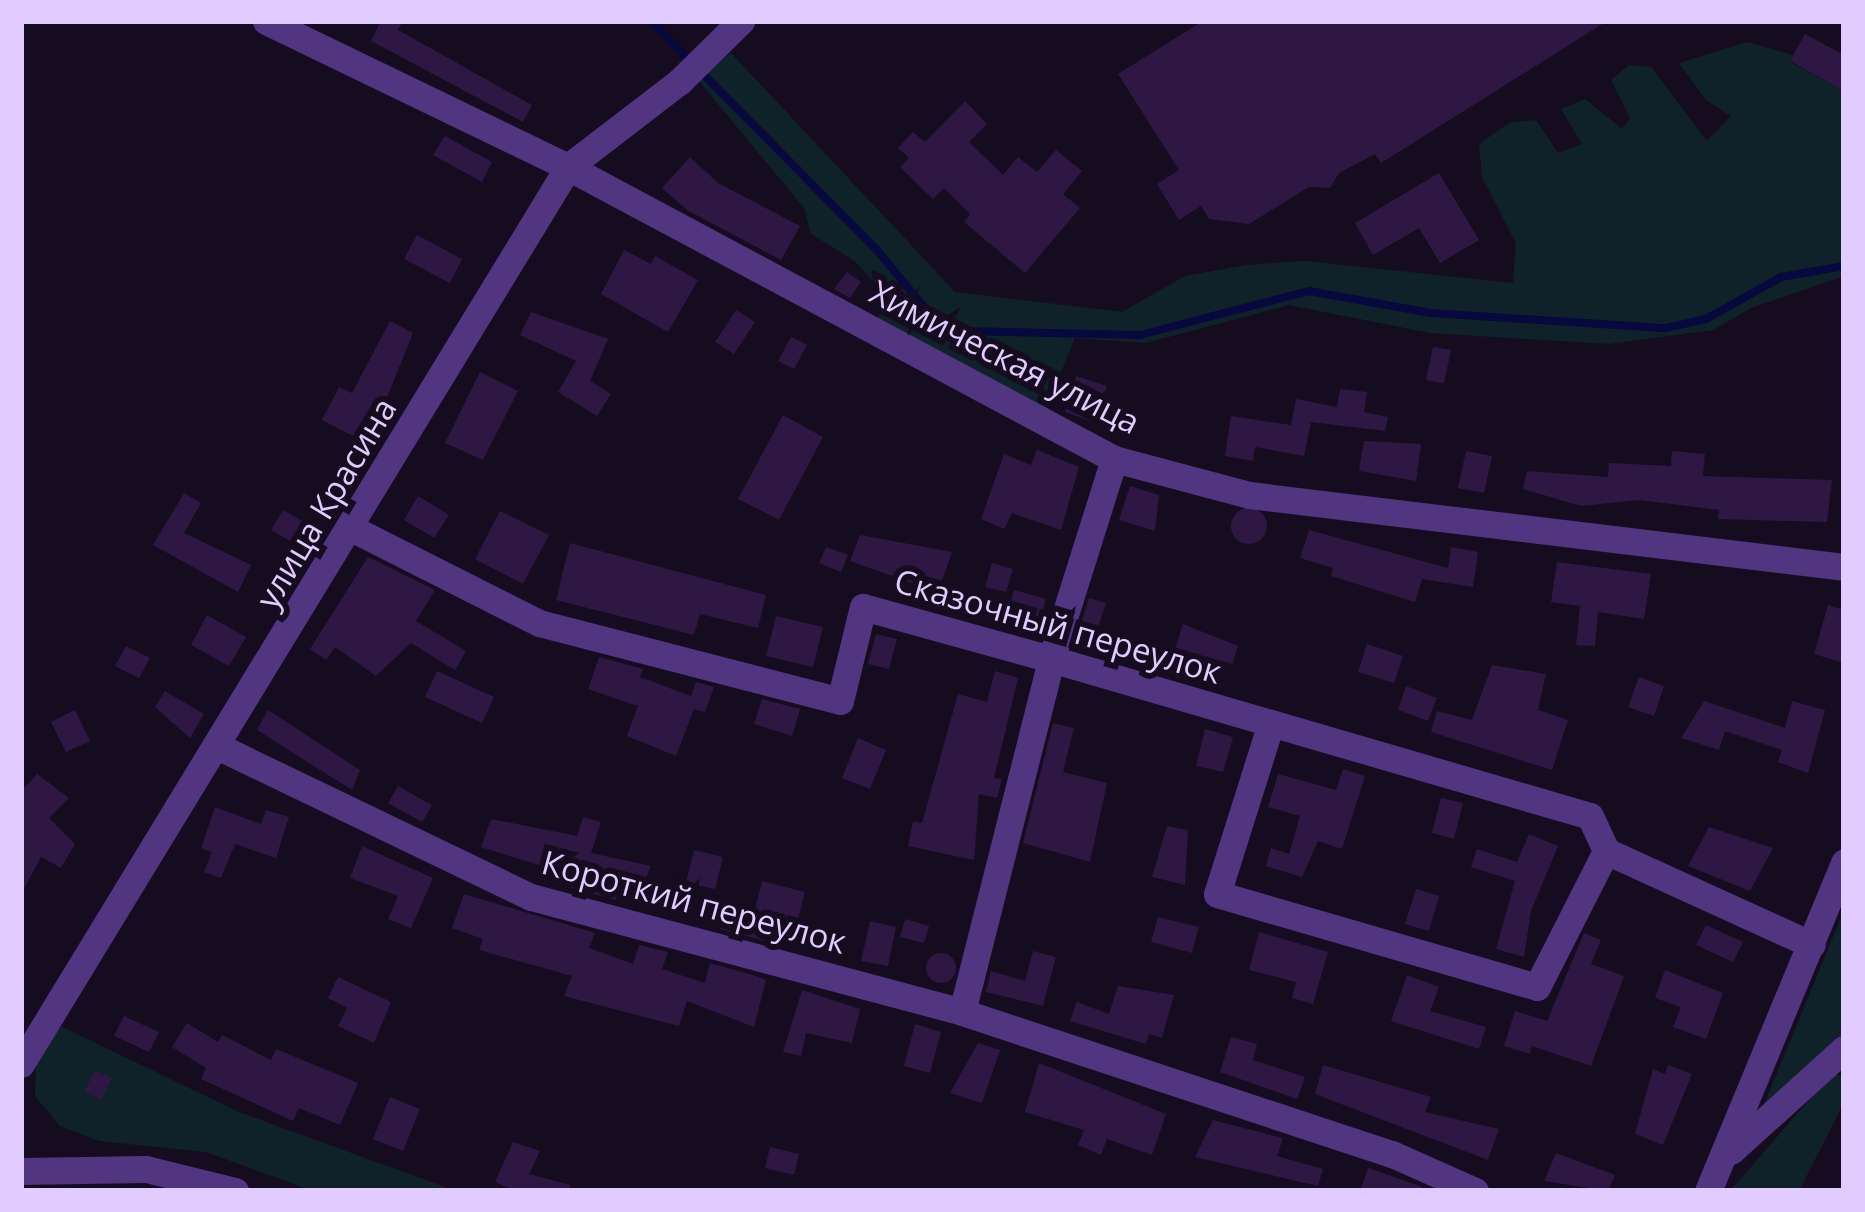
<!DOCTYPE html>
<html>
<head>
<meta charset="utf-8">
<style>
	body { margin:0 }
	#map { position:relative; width:1865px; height:1212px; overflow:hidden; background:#160c20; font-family:"Open Sans",sans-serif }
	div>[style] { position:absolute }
	.green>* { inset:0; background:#0f222a }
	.stream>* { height:8px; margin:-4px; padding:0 4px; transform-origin:4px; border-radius:4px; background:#07083e }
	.building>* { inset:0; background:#2e1742 }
	.round { border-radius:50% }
	.minor>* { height:27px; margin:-13.5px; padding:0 13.5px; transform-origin:13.5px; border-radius:13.5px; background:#513581 }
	span { translate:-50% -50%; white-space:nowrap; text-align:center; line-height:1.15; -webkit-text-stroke:12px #160c20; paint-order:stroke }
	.street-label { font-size:33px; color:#e2cbff }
	.frame { position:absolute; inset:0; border:24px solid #e2cbff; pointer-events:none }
</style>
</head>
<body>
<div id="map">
	<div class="green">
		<i style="clip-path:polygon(1747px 42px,1793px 55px,1790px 62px,1844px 91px,1844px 276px,1751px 308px,1713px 330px,1609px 344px,1430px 333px,1289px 305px,1146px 343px,1075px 338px,1044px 414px,875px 322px,889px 300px,856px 262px,810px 233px,805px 209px,698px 80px,731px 53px,955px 292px,1122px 312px,1185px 276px,1246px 265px,1305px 261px,1513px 283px,1516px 243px,1482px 177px,1479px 144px,1509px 123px,1536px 120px,1558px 153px,1582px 144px,1561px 109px,1585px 99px,1622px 129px,1630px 118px,1611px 80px,1629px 65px,1651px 67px,1707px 141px,1731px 116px,1706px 100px,1679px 63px)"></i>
		<i style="clip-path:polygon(1844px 910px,1844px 1033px,1763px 1107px)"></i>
		<i style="clip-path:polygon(60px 1026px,239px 1112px,456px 1191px,313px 1191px,206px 1152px,99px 1141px,60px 1126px,35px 1096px,36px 1067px)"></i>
		<i style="clip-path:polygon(1831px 1075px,1844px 1075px,1844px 1102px,1799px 1191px,1730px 1191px)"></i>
	</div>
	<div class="stream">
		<i style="left:651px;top:21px;width:320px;rotate:45.4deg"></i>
		<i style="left:876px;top:249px;width:89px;rotate:50.4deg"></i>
		<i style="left:933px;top:318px;width:34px;rotate:23deg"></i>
		<i style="left:964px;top:331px;width:176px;rotate:1.3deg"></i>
		<i style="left:1140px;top:335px;width:175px;rotate:-14.6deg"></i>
		<i style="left:1309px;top:291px;width:124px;rotate:10.2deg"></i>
		<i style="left:1431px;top:313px;width:235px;rotate:3.7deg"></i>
		<i style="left:1666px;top:328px;width:41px;rotate:-12.7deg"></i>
		<i style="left:1706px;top:319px;width:86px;rotate:-29.2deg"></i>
		<i style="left:1781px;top:277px;width:64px;rotate:-9.9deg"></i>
	</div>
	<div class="building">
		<i style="clip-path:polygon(381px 21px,403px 21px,398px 30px,532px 105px,523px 122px,371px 41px)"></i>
		<i style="clip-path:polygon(1203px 21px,1607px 21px,1381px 163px,1375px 154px,1339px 173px,1330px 188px,1309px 187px,1249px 224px,1209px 219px,1201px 206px,1179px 220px,1157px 184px,1179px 170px,1118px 74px)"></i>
		<i style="clip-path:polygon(1805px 34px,1844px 55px,1844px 91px,1790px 61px)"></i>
		<i style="clip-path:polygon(965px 101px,987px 124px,969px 142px,1003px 175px,1018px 157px,1037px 172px,1056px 150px,1082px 171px,1063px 194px,1080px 208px,1025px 273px,964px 222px,970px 214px,944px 188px,933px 199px,900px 167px,909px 158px,898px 148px,913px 132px,925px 142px)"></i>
		<i style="clip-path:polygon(445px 136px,492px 162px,482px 182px,433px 155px)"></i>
		<i style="clip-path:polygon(690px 157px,718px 183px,800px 226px,781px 260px,687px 210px,662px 188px)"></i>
		<i style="clip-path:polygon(1439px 173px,1479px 240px,1440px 263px,1419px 228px,1373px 255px,1355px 223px)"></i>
		<i style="clip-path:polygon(417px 235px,462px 259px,450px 283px,404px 259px)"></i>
		<i style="clip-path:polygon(624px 250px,651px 264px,655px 256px,698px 280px,668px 332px,601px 294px)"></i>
		<i style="clip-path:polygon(847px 272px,861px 282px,850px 298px,834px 289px)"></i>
		<i style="clip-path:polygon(736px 310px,755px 322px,734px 354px,715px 342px)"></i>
		<i style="clip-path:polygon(531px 312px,608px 339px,590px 381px,611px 394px,597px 416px,558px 392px,576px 361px,520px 335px)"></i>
		<i style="clip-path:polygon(390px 321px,413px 333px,368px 444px,322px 420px,339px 387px,352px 393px)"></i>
		<i style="clip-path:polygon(791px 337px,807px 345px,794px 369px,778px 361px)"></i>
		<i style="clip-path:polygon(1433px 347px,1451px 350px,1444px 383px,1426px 380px)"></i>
		<i style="clip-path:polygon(480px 372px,518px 391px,483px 460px,445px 443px)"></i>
		<i style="clip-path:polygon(1076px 376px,1107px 386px,1096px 423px,1065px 412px)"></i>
		<i style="clip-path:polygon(1340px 389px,1367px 392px,1364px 412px,1388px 417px,1385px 431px,1311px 422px,1304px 456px,1255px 447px,1253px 461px,1225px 456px,1231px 416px,1291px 425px,1296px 399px,1337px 407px)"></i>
		<i style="clip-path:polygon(783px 415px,823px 437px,779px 520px,738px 499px)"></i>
		<i style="clip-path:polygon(1364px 441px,1421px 444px,1416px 481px,1359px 471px)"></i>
		<i style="clip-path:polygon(1037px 450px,1079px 467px,1061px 530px,1012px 513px,1004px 529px,981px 519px,1004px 454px,1031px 465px)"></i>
		<i style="clip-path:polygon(1466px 451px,1492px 456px,1484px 493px,1458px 488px)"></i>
		<i style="clip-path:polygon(1672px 451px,1705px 454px,1703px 476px,1832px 480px,1827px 522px,1718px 519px,1719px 510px,1639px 500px,1581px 506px,1523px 489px,1527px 471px,1608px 477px,1609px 463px,1671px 466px)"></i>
		<i style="clip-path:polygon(1130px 486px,1159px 495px,1155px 531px,1119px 520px)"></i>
		<i style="clip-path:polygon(184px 493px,201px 503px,184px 533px,251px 565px,238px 592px,153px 545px)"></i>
		<i style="clip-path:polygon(418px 496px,449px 515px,434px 538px,404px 520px)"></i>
		<i class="round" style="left:1231px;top:508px;width:36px;height:36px"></i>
		<i style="clip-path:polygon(283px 510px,309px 525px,297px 545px,271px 530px)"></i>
		<i style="clip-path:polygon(500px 511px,549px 535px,523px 584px,475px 559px)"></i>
		<i style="clip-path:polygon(1309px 530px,1448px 568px,1451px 547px,1478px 552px,1473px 587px,1422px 579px,1415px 602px,1331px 576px,1333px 568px,1300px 558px)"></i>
		<i style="clip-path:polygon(860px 535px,952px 552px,938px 592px,850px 561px)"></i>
		<i style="clip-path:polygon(570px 543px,766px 595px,758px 628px,700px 614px,694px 635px,556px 600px)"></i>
		<i style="clip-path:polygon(826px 547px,848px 555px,841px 572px,819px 563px)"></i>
		<i style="clip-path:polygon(368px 557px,435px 590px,416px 621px,466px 651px,455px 670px,411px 643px,376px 676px,335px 647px,326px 660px,310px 649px)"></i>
		<i style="clip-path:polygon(1557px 562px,1651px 574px,1644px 619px,1598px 612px,1595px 646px,1576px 645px,1580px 606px,1551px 602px)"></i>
		<i style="clip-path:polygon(992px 563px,1013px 569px,1006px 592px,985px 587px)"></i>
		<i style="clip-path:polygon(1014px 590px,1046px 599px,1038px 626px,1006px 617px)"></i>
		<i style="clip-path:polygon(1089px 598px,1106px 603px,1094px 639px,1078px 633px)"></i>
		<i style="clip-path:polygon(1828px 605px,1844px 610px,1844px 663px,1814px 654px)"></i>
		<i style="clip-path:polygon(207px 615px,246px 637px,229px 666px,191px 645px)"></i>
		<i style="clip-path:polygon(776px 616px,823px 627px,813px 667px,766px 656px)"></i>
		<i style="clip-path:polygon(1183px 624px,1238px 646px,1231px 669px,1171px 661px)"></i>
		<i style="clip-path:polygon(876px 634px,897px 639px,889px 669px,868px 664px)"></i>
		<i style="clip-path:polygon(1367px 644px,1403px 656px,1394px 683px,1358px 672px)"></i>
		<i style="clip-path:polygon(126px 646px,150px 658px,139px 678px,115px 666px)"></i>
		<i style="clip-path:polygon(599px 657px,643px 669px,640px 677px,691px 696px,696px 682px,714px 687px,705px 712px,694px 709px,676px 756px,627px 736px,638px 706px,588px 689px)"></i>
		<i style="clip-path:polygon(1492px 665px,1546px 674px,1538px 710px,1568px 720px,1552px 770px,1431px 732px,1437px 711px,1472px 720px)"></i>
		<i style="clip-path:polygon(437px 671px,494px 697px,482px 723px,425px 697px)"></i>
		<i style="clip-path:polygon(995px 671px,1018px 678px,994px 778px,1002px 779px,997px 798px,979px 794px,974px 860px,908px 846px,913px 821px,922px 823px,958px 694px,987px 702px)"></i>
		<i style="clip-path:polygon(1639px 677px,1664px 686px,1654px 716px,1628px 707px)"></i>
		<i style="clip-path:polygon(1406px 686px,1437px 698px,1428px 721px,1398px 710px)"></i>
		<i style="clip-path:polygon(165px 691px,204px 714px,190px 738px,155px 707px)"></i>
		<i style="clip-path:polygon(762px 699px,800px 709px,792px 736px,754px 724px)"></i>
		<i style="clip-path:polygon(1704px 701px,1785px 728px,1792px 701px,1825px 710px,1808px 773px,1778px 762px,1782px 750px,1725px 731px,1719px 750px,1681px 738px)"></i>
		<i style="clip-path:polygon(75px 710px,90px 741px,66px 752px,51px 722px)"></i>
		<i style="clip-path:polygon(268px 710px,360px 770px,352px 790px,257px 730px)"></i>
		<i style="clip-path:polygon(1053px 723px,1074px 728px,1063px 772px,1107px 783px,1090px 862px,1023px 843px)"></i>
		<i style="clip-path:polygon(1205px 729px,1233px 737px,1223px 772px,1196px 766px)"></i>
		<i style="clip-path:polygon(858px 738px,886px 750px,870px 789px,842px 778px)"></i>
		<i style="clip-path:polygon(1343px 769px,1365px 776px,1342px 849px,1318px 841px,1302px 877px,1266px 866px,1271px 848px,1289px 854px,1300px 816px,1268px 807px,1278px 774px,1336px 790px)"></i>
		<i style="clip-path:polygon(37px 774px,69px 798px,49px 818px,75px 844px,61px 868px,41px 857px,21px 894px,21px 791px)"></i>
		<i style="clip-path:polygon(398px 786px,432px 805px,422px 822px,388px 803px)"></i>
		<i style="clip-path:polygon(1441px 798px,1463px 803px,1454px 839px,1432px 833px)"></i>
		<i style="clip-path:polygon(215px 807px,261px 824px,266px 810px,289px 817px,276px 858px,235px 844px,221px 878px,204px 872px,212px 852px,201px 848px)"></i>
		<i style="clip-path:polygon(583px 817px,601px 822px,591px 853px,651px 866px,635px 905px,564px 886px,568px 874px,481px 847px,491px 819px,577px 836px)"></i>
		<i style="clip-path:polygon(1167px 826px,1188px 830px,1185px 885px,1152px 877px)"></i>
		<i style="clip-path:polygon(1709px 827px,1773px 848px,1750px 891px,1688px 866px)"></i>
		<i style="clip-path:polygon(1529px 834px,1558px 846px,1531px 911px,1524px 957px,1496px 949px,1515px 881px,1471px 867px,1477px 849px,1517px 862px)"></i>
		<i style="clip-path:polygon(362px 846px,433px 878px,411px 928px,388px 919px,398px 896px,350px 878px)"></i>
		<i style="clip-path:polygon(694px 850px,723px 857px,715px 889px,686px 883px)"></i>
		<i style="clip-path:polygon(762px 881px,805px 892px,794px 936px,751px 925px)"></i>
		<i style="clip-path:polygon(1416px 889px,1439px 896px,1429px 931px,1405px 924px)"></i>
		<i style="clip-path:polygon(464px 894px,595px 933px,589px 948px,633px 964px,639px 945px,668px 952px,662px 969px,705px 983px,710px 963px,756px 976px,766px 980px,754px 1027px,687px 1001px,679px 1026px,564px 996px,572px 976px,479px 950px,483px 939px,452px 928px)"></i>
		<i style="clip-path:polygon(1158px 917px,1199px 927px,1192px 953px,1151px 942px)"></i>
		<i style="clip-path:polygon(723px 919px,767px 931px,765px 941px,720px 929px)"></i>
		<i style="clip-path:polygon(905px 919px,929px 926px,924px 943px,900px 937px)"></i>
		<i style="clip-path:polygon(870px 921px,896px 927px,888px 966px,861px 961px)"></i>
		<i style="clip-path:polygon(1706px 925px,1743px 942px,1733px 962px,1696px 945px)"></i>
		<i style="clip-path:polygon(1259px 932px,1328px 952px,1313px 1004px,1292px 998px,1296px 982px,1249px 970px)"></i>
		<i style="clip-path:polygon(1584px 933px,1601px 940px,1591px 964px,1624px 976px,1591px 1066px,1532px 1046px,1530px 1054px,1504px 1046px,1515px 1011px,1547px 1021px)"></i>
		<i style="clip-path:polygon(1033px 951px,1056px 957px,1043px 1006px,986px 992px,991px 971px,1025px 981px)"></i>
		<i class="round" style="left:926px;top:953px;width:30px;height:30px"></i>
		<i style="clip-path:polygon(1665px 970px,1723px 993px,1706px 1039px,1673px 1027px,1681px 1007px,1655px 998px)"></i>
		<i style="clip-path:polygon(1407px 975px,1439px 987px,1430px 1011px,1486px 1027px,1479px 1049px,1391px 1021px)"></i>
		<i style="clip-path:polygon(338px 977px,391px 1002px,374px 1043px,338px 1026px,347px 1008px,328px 998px)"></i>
		<i style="clip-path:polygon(1118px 986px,1174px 995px,1162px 1038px,1149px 1034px,1146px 1044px,1070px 1021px,1077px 1002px,1109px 1014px)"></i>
		<i style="clip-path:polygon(802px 990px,860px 1009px,852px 1043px,806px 1033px,801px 1056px,783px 1052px)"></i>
		<i style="clip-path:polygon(124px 1016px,159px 1032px,149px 1052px,114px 1036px)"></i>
		<i style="clip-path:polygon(187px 1023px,218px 1042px,222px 1035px,271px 1060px,276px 1049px,358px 1083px,340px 1125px,299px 1108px,293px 1121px,201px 1079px,206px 1068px,172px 1047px)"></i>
		<i style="clip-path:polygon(915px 1024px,941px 1032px,930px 1073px,904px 1066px)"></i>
		<i style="clip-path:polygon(1231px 1037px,1257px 1044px,1253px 1060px,1305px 1077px,1297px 1099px,1220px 1072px)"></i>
		<i style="clip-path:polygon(978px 1043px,1000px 1050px,982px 1103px,950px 1093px)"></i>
		<i style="clip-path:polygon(1039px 1063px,1166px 1114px,1152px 1155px,1107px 1139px,1101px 1155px,1078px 1145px,1084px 1130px,1025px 1112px)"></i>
		<i style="clip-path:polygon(1323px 1065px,1431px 1097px,1425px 1112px,1499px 1129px,1488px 1160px,1315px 1094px)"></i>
		<i style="clip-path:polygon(1668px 1065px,1692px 1074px,1663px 1145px,1635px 1134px,1653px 1069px,1665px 1074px)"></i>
		<i style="clip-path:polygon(95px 1070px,112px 1078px,101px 1100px,84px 1092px)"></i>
		<i style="clip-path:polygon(390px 1097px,420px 1109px,403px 1151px,373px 1139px)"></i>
		<i style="clip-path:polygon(1213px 1120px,1283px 1138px,1277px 1156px,1323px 1169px,1318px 1186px,1195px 1157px)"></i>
		<i style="clip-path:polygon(513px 1142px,540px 1151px,529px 1174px,570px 1185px,569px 1191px,516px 1191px,495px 1182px)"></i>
		<i style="clip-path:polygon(770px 1147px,799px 1154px,794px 1175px,765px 1168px)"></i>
		<i style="clip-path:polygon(1556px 1153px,1615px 1175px,1608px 1191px,1544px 1181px)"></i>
		<i style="clip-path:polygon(1368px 1168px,1420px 1186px,1425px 1191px,1360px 1191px)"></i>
	</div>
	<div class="minor">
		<i style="left:266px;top:21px;width:335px;rotate:25.8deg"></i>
		<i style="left:568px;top:167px;width:619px;rotate:28.14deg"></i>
		<i style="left:1114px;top:459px;width:140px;rotate:14.9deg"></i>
		<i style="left:1249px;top:495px;width:599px;rotate:6.9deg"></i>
		<i style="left:353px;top:529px;width:208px;rotate:26.8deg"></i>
		<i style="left:539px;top:623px;width:311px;rotate:14.5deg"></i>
		<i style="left:840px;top:701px;width:97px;rotate:-76.3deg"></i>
		<i style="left:863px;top:607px;width:195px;rotate:15.5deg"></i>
		<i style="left:1051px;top:659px;width:561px;rotate:16.24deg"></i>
		<i style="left:1590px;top:816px;width:38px;rotate:65deg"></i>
		<i style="left:1606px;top:851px;width:226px;rotate:24.5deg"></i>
		<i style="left:1270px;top:726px;width:176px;rotate:107.5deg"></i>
		<i style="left:1217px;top:894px;width:333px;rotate:16.2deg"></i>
		<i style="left:1537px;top:987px;width:153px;rotate:-63.1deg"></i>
		<i style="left:221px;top:748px;width:344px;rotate:25.7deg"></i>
		<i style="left:531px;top:897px;width:446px;rotate:14.9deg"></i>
		<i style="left:962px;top:1012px;width:453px;rotate:18.3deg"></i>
		<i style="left:1392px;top:1154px;width:91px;rotate:24deg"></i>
		<i style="left:962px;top:1012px;width:364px;rotate:-75.8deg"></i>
		<i style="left:1051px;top:659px;width:210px;rotate:-72.5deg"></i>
		<i style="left:21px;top:1064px;width:1051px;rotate:-58.62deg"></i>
		<i style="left:568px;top:167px;width:141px;rotate:-37.5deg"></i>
		<i style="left:680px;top:81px;width:86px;rotate:-44.5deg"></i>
		<i style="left:1731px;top:1151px;width:152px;rotate:-42.1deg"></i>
		<i style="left:21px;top:1171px;width:125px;rotate:-0.9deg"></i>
		<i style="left:146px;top:1169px;width:92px;rotate:13.9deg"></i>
		<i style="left:1708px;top:1191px;width:356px;rotate:-67.5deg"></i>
	</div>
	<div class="street-label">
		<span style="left:1005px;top:357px;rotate:27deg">Химическая улица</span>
		<span style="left:326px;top:503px;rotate:-59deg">улица Красина</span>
		<span style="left:1058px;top:626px;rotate:16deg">Сказочный переулок</span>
		<span style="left:694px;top:902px;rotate:15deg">Короткий переулок</span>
	</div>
	<div class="frame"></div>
</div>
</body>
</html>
